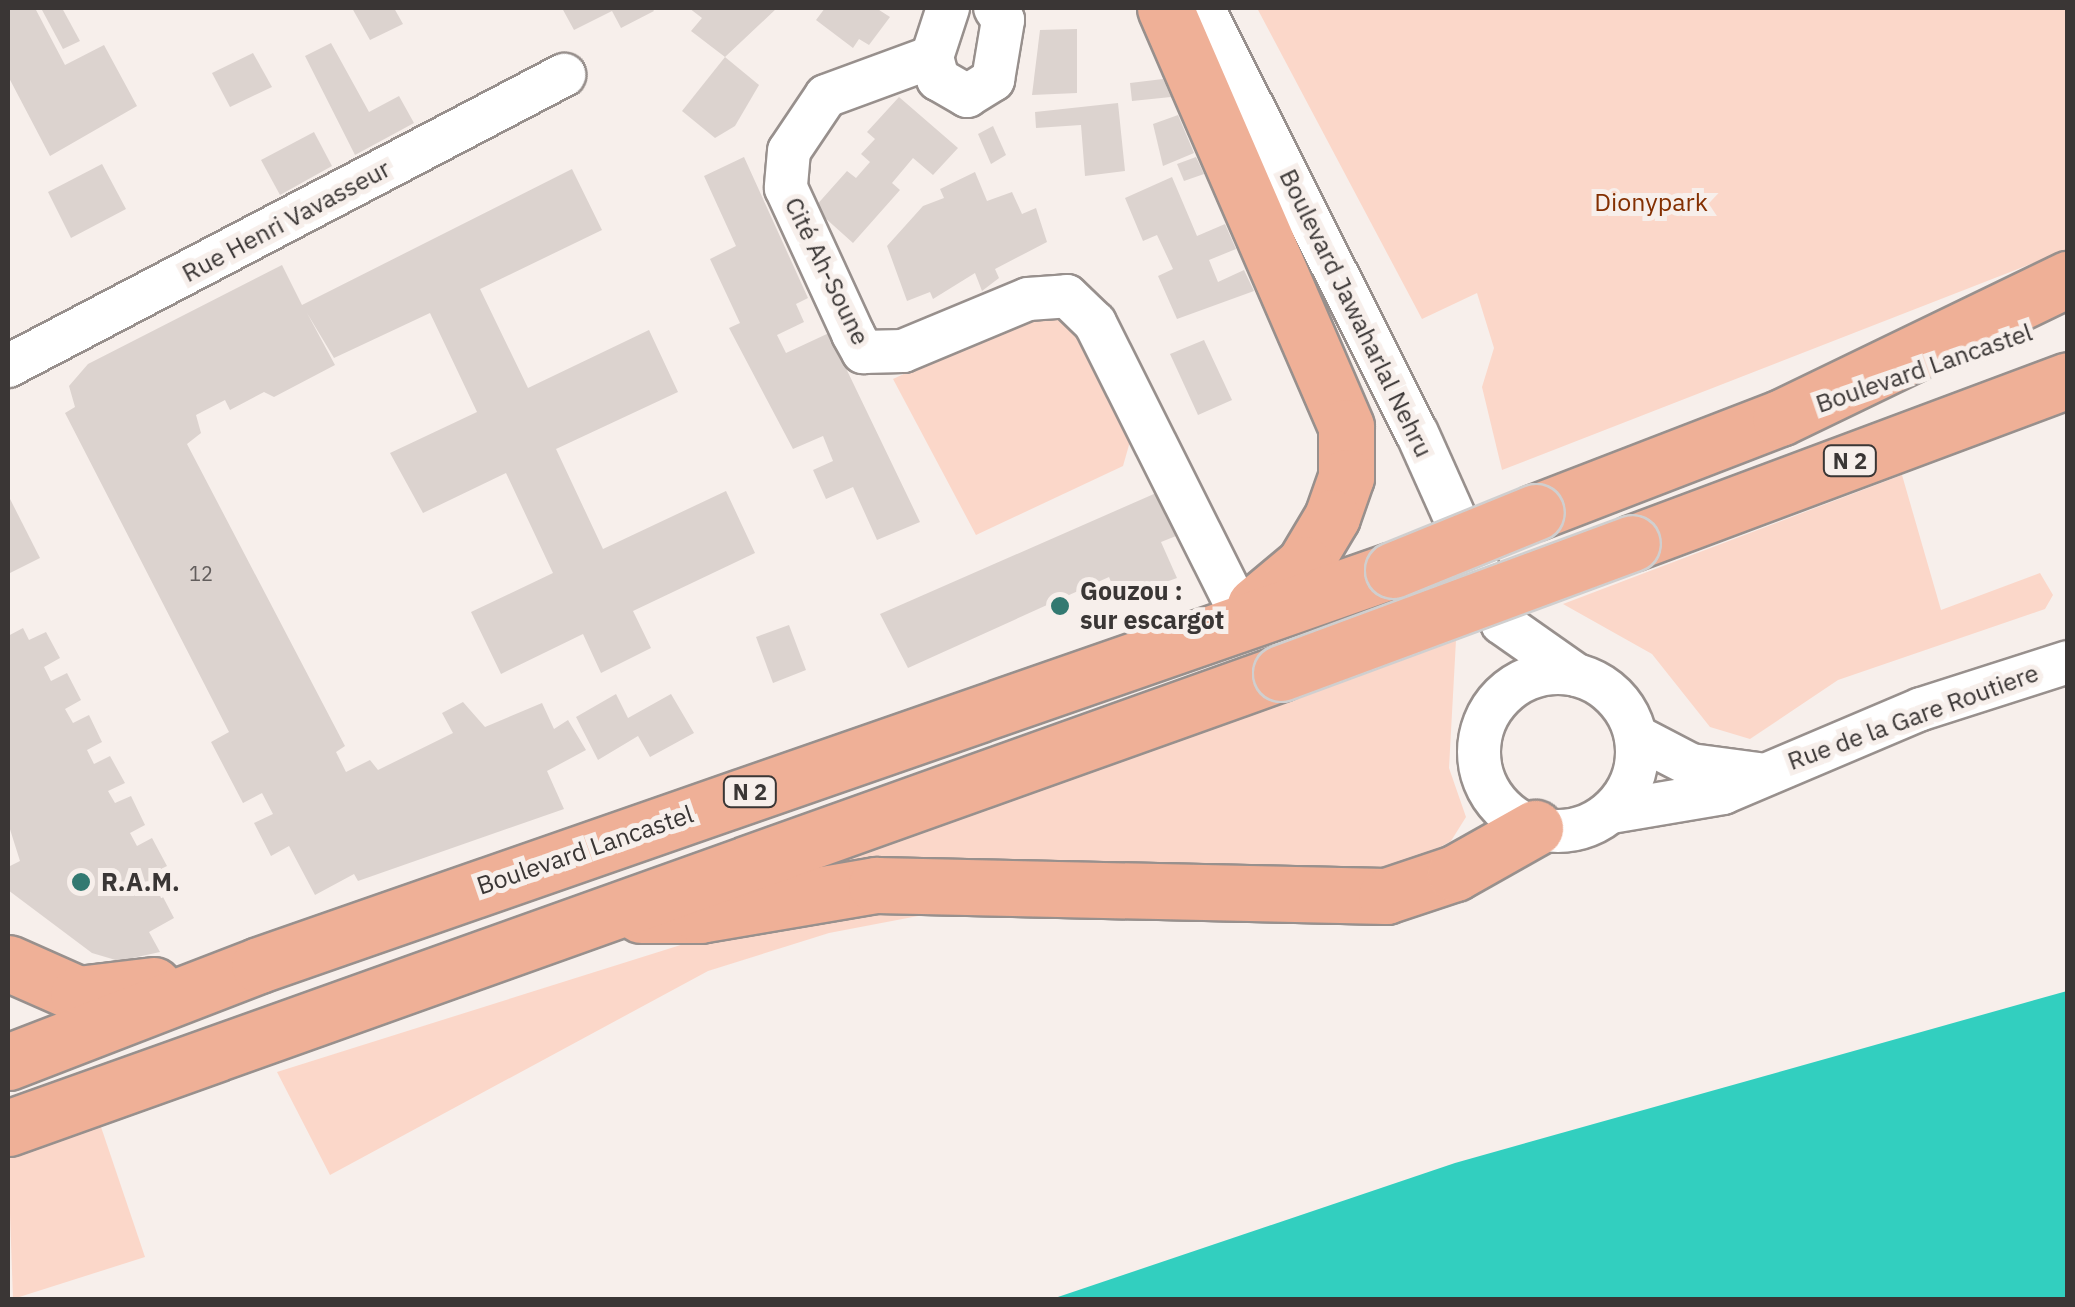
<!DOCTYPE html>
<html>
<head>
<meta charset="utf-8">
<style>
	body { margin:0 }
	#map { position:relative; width:2075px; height:1307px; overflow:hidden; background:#f7efeb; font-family:"IBM Plex Sans",sans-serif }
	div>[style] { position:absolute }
	.green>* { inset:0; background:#fbd7c9 }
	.water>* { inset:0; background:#32cfbf }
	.building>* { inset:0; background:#dcd3cf }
	.roads { filter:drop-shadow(2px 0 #98908d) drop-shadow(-2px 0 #98908d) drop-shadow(0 2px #98908d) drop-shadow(0 -2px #98908d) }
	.minor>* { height:42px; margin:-21px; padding:0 21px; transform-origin:21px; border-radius:21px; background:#fff }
	.minor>.ring { margin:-21px; padding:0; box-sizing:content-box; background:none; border:42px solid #fff; border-radius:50% }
	.major>* { height:55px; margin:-27.5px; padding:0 27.5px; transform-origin:27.5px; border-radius:27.5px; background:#efb097 }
	.bridges { filter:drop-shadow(2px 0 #d0cfcf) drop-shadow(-2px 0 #d0cfcf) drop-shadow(0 2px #d0cfcf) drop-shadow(0 -2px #d0cfcf) }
	.major-bridge>* { height:55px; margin:-27.5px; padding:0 27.5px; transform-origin:27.5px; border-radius:27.5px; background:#efb097 }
	.dots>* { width:28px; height:28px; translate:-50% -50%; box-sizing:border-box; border:5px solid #f7efeb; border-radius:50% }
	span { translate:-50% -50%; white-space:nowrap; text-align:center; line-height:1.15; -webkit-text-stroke:10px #f7efeb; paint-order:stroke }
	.number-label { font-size:20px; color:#625d5c }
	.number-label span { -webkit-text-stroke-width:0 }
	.shield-label span { padding:2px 8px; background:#f7efeb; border:2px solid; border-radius:8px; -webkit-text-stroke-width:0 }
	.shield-label { font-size:22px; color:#3a3635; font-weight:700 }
	.park-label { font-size:25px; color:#832f01 }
	.street-label { font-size:25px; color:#3a3635 }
	.poi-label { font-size:25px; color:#3a3635; font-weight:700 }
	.left { translate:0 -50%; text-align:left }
	.frame { position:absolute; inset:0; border:10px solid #3a3635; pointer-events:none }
</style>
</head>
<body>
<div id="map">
	<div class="green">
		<i style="clip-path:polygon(1257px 8px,2067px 8px,2067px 250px,1502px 470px,1482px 387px,1494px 348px,1477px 293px,1422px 319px)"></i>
		<i style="clip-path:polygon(1041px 310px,1075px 324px,1131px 438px,1123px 466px,976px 535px,893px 379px)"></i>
		<i style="clip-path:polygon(1902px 475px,1941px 610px,2040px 573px,2053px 595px,2045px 609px,1838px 680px,1750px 739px,1710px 727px,1652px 654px,1563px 604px)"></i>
		<i style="clip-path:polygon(1456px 640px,1449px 768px,1466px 817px,1451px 841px,1410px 864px,1373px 873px,835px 861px)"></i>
		<i style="clip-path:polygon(960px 908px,829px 933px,708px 971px,330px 1175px,277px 1072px,687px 943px,788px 920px)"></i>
		<i style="clip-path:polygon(100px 1124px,145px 1257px,13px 1299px,8px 1157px)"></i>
	</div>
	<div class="water">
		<i style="clip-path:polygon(2067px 991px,2067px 1299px,1052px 1299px,1455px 1163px)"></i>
	</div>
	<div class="building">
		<i style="clip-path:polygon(8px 8px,35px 8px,65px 65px,104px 45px,137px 106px,50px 156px,8px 76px)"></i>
		<i style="clip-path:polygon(62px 8px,80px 41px,63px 49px,42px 10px)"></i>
		<i style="clip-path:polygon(352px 8px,394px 8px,403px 24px,370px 40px)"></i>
		<i style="clip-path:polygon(562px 8px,652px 8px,654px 11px,621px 28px,612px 11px,574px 30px)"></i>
		<i style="clip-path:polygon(689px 8px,777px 8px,725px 57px,691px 31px,702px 18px)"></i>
		<i style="clip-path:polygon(825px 8px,876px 8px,890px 17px,869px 45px,859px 39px,853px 48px,816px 20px)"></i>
		<i style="clip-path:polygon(1077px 29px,1077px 93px,1032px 95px,1040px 30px)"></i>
		<i style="clip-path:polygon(331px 43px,369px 112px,399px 96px,414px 123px,355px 155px,305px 56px)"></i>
		<i style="clip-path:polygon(253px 53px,272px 87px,230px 107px,212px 73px)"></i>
		<i style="clip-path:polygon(725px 57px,759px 85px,735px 126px,715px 138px,682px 111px)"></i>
		<i style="clip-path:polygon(1163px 79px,1171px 97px,1132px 101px,1130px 83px)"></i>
		<i style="clip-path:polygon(899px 97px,958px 148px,933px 175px,913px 158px,892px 183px,900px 190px,853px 243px,814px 208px,847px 171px,856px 178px,870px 162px,861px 154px,875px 139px,867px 132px)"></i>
		<i style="clip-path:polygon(1118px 103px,1125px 171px,1085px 176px,1081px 125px,1036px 128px,1035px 112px)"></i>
		<i style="clip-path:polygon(1178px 115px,1194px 153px,1163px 166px,1153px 124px)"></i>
		<i style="clip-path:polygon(993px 126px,1006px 155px,991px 164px,978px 134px)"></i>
		<i style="clip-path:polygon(314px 132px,332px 166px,280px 195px,261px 160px)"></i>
		<i style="clip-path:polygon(744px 157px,808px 298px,796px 304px,804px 322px,777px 335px,786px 353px,829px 333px,920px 522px,877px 540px,853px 487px,826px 499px,813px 470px,833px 461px,823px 436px,793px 449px,729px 328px,740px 323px,710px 259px,736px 246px,704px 176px)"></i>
		<i style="clip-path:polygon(1196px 157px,1204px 174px,1184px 181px,1177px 164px)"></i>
		<i style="clip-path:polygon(102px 164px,126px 209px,71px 238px,48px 192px)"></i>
		<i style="clip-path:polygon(572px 169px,602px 230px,480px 289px,528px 388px,649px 330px,678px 392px,556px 449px,603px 549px,726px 491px,755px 553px,633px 611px,651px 648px,601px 673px,583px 634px,501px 674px,471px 612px,553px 573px,506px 473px,423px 513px,390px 453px,477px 412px,430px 313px,334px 358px,307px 313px,335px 365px,274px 397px,264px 392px,230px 410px,225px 400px,196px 415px,201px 433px,187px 444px,345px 746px,336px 752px,346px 772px,370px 760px,378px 770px,453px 733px,442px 713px,463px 702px,485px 727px,542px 703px,554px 729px,568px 720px,586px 750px,547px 771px,564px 809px,358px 881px,354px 874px,315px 895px,289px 846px,271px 856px,254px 823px,273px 814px,262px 793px,243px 803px,211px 742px,229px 732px,65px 413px,75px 407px,69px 386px,88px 364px,282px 265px,302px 305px)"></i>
		<i style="clip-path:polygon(975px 172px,987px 201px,1012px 192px,1022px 214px,1036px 208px,1047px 242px,995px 269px,999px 278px,982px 291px,975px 273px,933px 299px,930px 292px,907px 301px,887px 246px,923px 206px,944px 198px,940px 189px)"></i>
		<i style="clip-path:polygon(1172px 177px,1197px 236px,1225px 224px,1236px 249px,1209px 260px,1218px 282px,1244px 270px,1254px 291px,1177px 319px,1158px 276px,1173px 269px,1157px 235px,1143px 241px,1125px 198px)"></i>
		<i style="clip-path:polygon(1204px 340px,1232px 400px,1198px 415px,1170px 354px)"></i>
		<i style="clip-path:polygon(1163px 490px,1181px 534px,1161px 542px,1177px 578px,1118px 599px,1109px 577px,908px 668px,880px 614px)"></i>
		<i style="clip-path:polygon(8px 495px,40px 558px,8px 574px)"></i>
		<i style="clip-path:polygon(789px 625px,806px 670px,773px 683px,756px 637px)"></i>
		<i style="clip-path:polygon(23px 628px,29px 640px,46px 632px,60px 658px,44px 667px,51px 681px,67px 673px,81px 700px,65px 709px,73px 723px,89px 715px,102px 742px,87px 750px,94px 764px,110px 756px,125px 783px,108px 791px,115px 803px,131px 796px,145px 825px,130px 833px,137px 846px,152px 838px,167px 866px,151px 874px,174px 918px,149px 932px,160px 952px,119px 961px,92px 953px,8px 890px,8px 867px,20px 861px,8px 823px,8px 636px)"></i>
		<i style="clip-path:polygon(616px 694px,628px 718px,671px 694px,694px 733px,650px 757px,638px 736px,598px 760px,576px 717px)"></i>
	</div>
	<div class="roads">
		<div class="minor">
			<i style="left:948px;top:8px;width:52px;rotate:108.1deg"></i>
			<i style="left:932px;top:57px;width:23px;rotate:75deg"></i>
			<i style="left:938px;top:79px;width:34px;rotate:30deg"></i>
			<i style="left:967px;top:96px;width:31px;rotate:-32deg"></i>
			<i style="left:993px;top:80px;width:61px;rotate:-80.5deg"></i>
			<i style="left:1003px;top:20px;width:14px;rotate:-124deg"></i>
			<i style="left:1203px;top:8px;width:476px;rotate:63.3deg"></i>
			<i style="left:1417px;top:433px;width:208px;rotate:65.9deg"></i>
			<i style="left:1502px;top:623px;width:90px;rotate:35.1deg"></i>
			<i style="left:932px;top:57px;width:113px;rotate:159.8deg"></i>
			<i style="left:826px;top:96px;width:66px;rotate:123.9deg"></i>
			<i style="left:789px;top:151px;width:37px;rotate:95deg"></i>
			<i style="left:786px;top:188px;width:161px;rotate:65.3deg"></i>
			<i style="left:853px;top:334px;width:21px;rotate:61deg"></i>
			<i style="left:863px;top:352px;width:40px;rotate:-1.4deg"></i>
			<i style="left:903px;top:351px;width:135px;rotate:-22.6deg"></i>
			<i style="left:1028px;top:299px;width:39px;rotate:-4deg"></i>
			<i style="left:1067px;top:296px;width:39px;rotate:44deg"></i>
			<i style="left:1095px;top:323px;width:329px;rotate:63.4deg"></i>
			<i style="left:8px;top:366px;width:628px;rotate:-27.63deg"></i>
			<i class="ring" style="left:1479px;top:673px;width:116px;height:116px"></i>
			<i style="left:1637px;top:737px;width:61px;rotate:27.4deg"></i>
			<i style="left:1691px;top:765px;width:68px;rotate:7.7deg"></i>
			<i style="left:1611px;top:812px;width:114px;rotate:-9.6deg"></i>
			<i style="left:1723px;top:793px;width:215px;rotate:-23deg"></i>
			<i style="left:1921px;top:709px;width:154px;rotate:-17.7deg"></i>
		</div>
		<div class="major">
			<i style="left:1165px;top:8px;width:456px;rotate:66.6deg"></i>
			<i style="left:1346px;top:427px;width:50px;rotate:90deg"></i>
			<i style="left:1346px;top:477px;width:42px;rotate:109.3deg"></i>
			<i style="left:1332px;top:517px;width:55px;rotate:120.8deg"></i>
			<i style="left:1304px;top:564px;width:64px;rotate:140.1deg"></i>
			<i style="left:1536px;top:512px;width:261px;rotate:-21.1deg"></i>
			<i style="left:1780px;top:418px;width:320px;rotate:-25.8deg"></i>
			<i style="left:1632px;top:543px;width:465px;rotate:-20.5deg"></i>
			<i style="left:641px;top:915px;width:59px"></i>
			<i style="left:700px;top:915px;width:179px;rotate:-9.7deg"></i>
			<i style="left:876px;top:885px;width:510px;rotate:1.24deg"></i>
			<i style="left:1386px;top:896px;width:73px;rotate:-18.4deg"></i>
			<i style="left:1455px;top:873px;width:92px;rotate:-29.4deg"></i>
			<i style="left:8px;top:963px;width:77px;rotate:23.9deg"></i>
			<i style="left:78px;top:994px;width:76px;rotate:-6.8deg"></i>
			<i style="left:8px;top:1062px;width:269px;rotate:-21.1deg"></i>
			<i style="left:259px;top:965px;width:1201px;rotate:-19.2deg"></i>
			<i style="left:8px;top:1128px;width:1352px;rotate:-19.67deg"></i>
		</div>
	</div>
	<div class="bridges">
		<div class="major-bridge">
			<i style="left:1393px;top:570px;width:154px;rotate:-22.1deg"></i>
			<i style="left:1281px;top:673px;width:374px;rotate:-20.3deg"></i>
		</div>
	</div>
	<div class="dots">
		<i style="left:1060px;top:606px;background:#337971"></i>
		<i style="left:81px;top:882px;background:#337971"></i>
	</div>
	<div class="number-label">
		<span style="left:201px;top:573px">12</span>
	</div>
	<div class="shield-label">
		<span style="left:1850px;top:461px">N 2</span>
		<span style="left:750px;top:792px">N 2</span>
	</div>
	<div class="park-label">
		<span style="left:1651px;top:202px">Dionypark</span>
	</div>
	<div class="street-label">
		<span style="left:286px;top:221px;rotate:-28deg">Rue Henri Vavasseur</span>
		<span style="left:827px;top:271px;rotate:64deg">Cité Ah-Soune</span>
		<span style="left:1356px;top:313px;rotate:64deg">Boulevard Jawaharlal Nehru</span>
		<span style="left:1924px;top:368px;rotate:-19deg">Boulevard Lancastel</span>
		<span style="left:1913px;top:717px;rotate:-20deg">Rue de la Gare Routiere</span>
		<span style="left:585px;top:850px;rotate:-19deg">Boulevard Lancastel</span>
	</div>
	<div class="poi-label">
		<span class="left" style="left:1080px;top:606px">Gouzou :<br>sur escargot</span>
		<span class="left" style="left:101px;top:882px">R.A.M.</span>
	</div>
	<div class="frame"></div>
</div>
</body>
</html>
